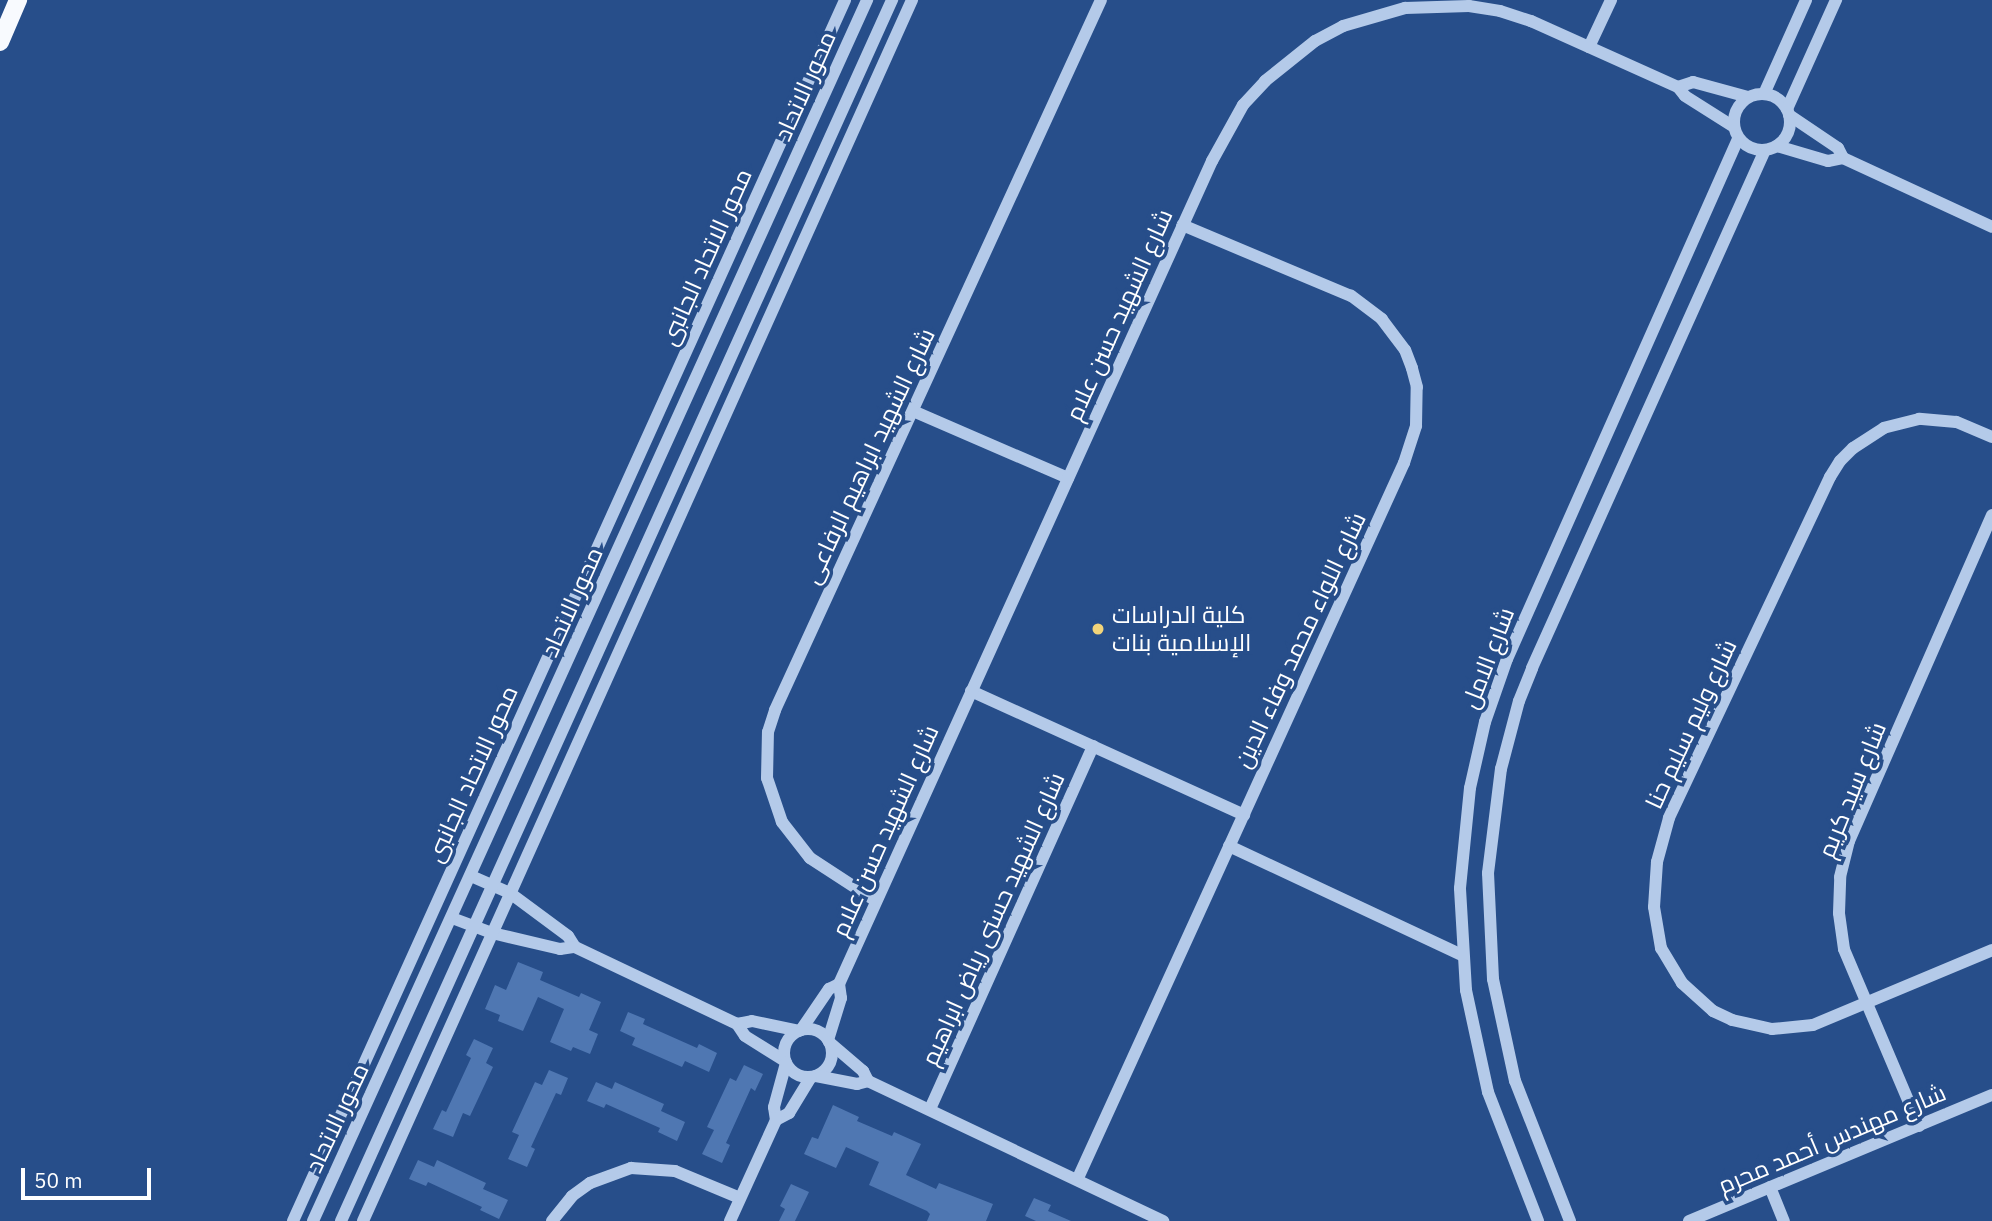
<!DOCTYPE html>
<html>
<head>
<meta charset="utf-8">
<style>
	body { margin:0 }
	#map { position:relative; width:1992px; height:1221px; overflow:hidden; background:#274e8a; font-family:"IBM Plex Sans",Cairo,sans-serif }
	div>[style] { position:absolute }
	.building>* { inset:0; background:#4f77b2 }
	.minor>* { height:12px; margin:-6px; padding:0 6px; transform-origin:6px; border-radius:6px; background:#b4cae9 }
	.minor>.ring { margin:-6px; padding:0; box-sizing:content-box; background:none; border:12px solid #b4cae9; border-radius:50% }
	.major>* { height:18px; margin:-9px; padding:0 9px; transform-origin:9px; border-radius:9px; background:#f8fafe }
	.dots>* { width:19px; height:19px; translate:-50% -50%; box-sizing:border-box; border:4px solid #274e8a; border-radius:50% }
	span { translate:-50% -50%; white-space:nowrap; text-align:center; line-height:1.15; -webkit-text-stroke:7px #274e8a; paint-order:stroke }
	.street-label { font-size:24px; color:#fff }
	.poi-label { font-size:24px; color:#fff }
	.left { translate:0 -50%; text-align:left }
	.scale { position:absolute; left:21px; top:1168px; width:130px; height:32px; box-sizing:border-box; border:4px solid #fff; border-top:0; padding-left:9px; font-size:21px; line-height:24px; white-space:nowrap; color:#fff; -webkit-text-stroke:5px #274e8a; paint-order:stroke }
</style>
</head>
<body>
<div id="map">
	<div class="building">
		<i style="clip-path:polygon(518px 962px,543px 972px,540px 980px,579px 997px,581px 993px,601px 1002px,589px 1030px,598px 1034px,590px 1054px,573px 1047px,571px 1051px,550px 1042px,564px 1009px,538px 997px,523px 1031px,498px 1021px,500px 1015px,485px 1009px,495px 985px,506px 990px)"></i>
		<i style="clip-path:polygon(628px 1012px,645px 1019px,643px 1024px,697px 1048px,699px 1044px,717px 1053px,709px 1072px,685px 1061px,682px 1067px,632px 1045px,635px 1038px,620px 1031px)"></i>
		<i style="clip-path:polygon(474px 1039px,493px 1048px,486px 1063px,493px 1067px,470px 1116px,463px 1113px,453px 1137px,433px 1129px,442px 1110px,446px 1112px,471px 1058px,466px 1055px)"></i>
		<i style="clip-path:polygon(744px 1065px,763px 1074px,755px 1091px,751px 1088px,726px 1143px,730px 1145px,722px 1163px,702px 1154px,714px 1130px,707px 1127px,730px 1078px,736px 1081px)"></i>
		<i style="clip-path:polygon(549px 1070px,568px 1078px,561px 1095px,556px 1093px,531px 1147px,535px 1149px,527px 1167px,508px 1159px,519px 1135px,512px 1132px,535px 1082px,542px 1085px)"></i>
		<i style="clip-path:polygon(596px 1082px,612px 1089px,615px 1082px,664px 1104px,661px 1111px,685px 1122px,677px 1141px,658px 1132px,660px 1128px,606px 1104px,604px 1108px,587px 1101px)"></i>
		<i style="clip-path:polygon(833px 1105px,859px 1117px,857px 1121px,892px 1136px,894px 1132px,921px 1144px,906px 1175px,936px 1189px,939px 1183px,993px 1204px,986px 1221px,927px 1221px,930px 1214px,927px 1211px,869px 1185px,879px 1162px,846px 1147px,836px 1168px,804px 1154px,812px 1137px,818px 1139px)"></i>
		<i style="clip-path:polygon(418px 1160px,434px 1167px,437px 1160px,486px 1183px,483px 1189px,508px 1200px,499px 1219px,480px 1210px,482px 1207px,428px 1182px,426px 1186px,409px 1179px)"></i>
		<i style="clip-path:polygon(791px 1184px,809px 1192px,795px 1221px,779px 1221px,785px 1209px,780px 1206px)"></i>
		<i style="clip-path:polygon(1034px 1198px,1051px 1205px,1048px 1211px,1071px 1221px,1036px 1221px,1025px 1216px)"></i>
	</div>
	<div class="minor">
		<i style="left:1589px;top:47px;width:52px;rotate:-64.9deg"></i>
		<i style="left:1678px;top:87px;width:16px;rotate:-18deg"></i>
		<i style="left:1693px;top:82px;width:57px;rotate:15.3deg"></i>
		<i class="ring" style="left:1734px;top:94px;width:44px;height:44px"></i>
		<i style="left:1764px;top:94px;width:103px;rotate:-65.9deg"></i>
		<i style="left:1787px;top:109px;width:120px;rotate:-65.8deg"></i>
		<i style="left:1789px;top:115px;width:59px;rotate:34deg"></i>
		<i style="left:1838px;top:148px;width:11px;rotate:63deg"></i>
		<i style="left:1843px;top:158px;width:164px;rotate:24.8deg"></i>
		<i style="left:1777px;top:146px;width:53px;rotate:16.4deg"></i>
		<i style="left:1828px;top:161px;width:15px;rotate:-11deg"></i>
		<i style="left:913px;top:411px;width:169px;rotate:23.4deg"></i>
		<i style="left:1992px;top:437px;width:39px;rotate:-157deg"></i>
		<i style="left:1956px;top:422px;width:37px;rotate:-175deg"></i>
		<i style="left:1919px;top:419px;width:36px;rotate:166deg"></i>
		<i style="left:1884px;top:428px;width:37px;rotate:147deg"></i>
		<i style="left:1853px;top:448px;width:18px;rotate:135deg"></i>
		<i style="left:1840px;top:461px;width:19px;rotate:122deg"></i>
		<i style="left:1830px;top:477px;width:377px;rotate:115.3deg"></i>
		<i style="left:1669px;top:818px;width:46px;rotate:105.3deg"></i>
		<i style="left:1657px;top:862px;width:45px;rotate:93.8deg"></i>
		<i style="left:1654px;top:907px;width:42px;rotate:80.3deg"></i>
		<i style="left:1661px;top:948px;width:41px;rotate:59deg"></i>
		<i style="left:1682px;top:983px;width:42px;rotate:42.1deg"></i>
		<i style="left:1713px;top:1011px;width:21px;rotate:25deg"></i>
		<i style="left:1732px;top:1020px;width:41px;rotate:12.7deg"></i>
		<i style="left:1772px;top:1029px;width:41px;rotate:-5.6deg"></i>
		<i style="left:1813px;top:1025px;width:194px;rotate:-22.7deg"></i>
		<i style="left:971px;top:691px;width:300px;rotate:24.4deg"></i>
		<i style="left:1229px;top:846px;width:257px;rotate:25.1deg"></i>
		<i style="left:471px;top:876px;width:43px;rotate:23.6deg"></i>
		<i style="left:510px;top:893px;width:72px;rotate:36.6deg"></i>
		<i style="left:568px;top:936px;width:13px;rotate:58deg"></i>
		<i style="left:876px;top:901px;width:79px;rotate:-146.9deg"></i>
		<i style="left:810px;top:858px;width:46px;rotate:-127.9deg"></i>
		<i style="left:782px;top:822px;width:46px;rotate:-108.8deg"></i>
		<i style="left:767px;top:778px;width:46px;rotate:-88.8deg"></i>
		<i style="left:768px;top:732px;width:23px;rotate:-72deg"></i>
		<i style="left:775px;top:710px;width:781px;rotate:-65.34deg"></i>
		<i style="left:452px;top:918px;width:43px;rotate:20.6deg"></i>
		<i style="left:492px;top:933px;width:70px;rotate:13.2deg"></i>
		<i style="left:560px;top:949px;width:15px;rotate:-8deg"></i>
		<i style="left:575px;top:947px;width:179px;rotate:25.4deg"></i>
		<i style="left:737px;top:1024px;width:14px;rotate:56deg"></i>
		<i style="left:745px;top:1036px;width:47px;rotate:32deg"></i>
		<i style="left:737px;top:1024px;width:15px;rotate:-11deg"></i>
		<i style="left:752px;top:1021px;width:48px;rotate:12deg"></i>
		<i class="ring" style="left:784px;top:1029px;width:36px;height:36px"></i>
		<i style="left:801px;top:1030px;width:50px;rotate:-55.7deg"></i>
		<i style="left:829px;top:989px;width:11px;rotate:-27deg"></i>
		<i style="left:828px;top:1040px;width:44px;rotate:-72.8deg"></i>
		<i style="left:841px;top:998px;width:14px;rotate:-98deg"></i>
		<i style="left:839px;top:984px;width:904px;rotate:-65.62deg"></i>
		<i style="left:1212px;top:161px;width:64px;rotate:-61deg"></i>
		<i style="left:1243px;top:105px;width:33px;rotate:-47deg"></i>
		<i style="left:1265px;top:81px;width:64px;rotate:-38.7deg"></i>
		<i style="left:1315px;top:41px;width:32px;rotate:-28deg"></i>
		<i style="left:1343px;top:26px;width:65px;rotate:-16.2deg"></i>
		<i style="left:1405px;top:8px;width:64px;rotate:-1.8deg"></i>
		<i style="left:1469px;top:6px;width:31px;rotate:9deg"></i>
		<i style="left:1500px;top:11px;width:33px;rotate:18deg"></i>
		<i style="left:1531px;top:21px;width:161px;rotate:24.2deg"></i>
		<i style="left:1678px;top:87px;width:11px;rotate:52deg"></i>
		<i style="left:1685px;top:96px;width:58px;rotate:32.3deg"></i>
		<i style="left:829px;top:1042px;width:45px;rotate:40.5deg"></i>
		<i style="left:863px;top:1071px;width:11px;rotate:63deg"></i>
		<i style="left:868px;top:1081px;width:327px;rotate:25.4deg"></i>
		<i style="left:816px;top:1076px;width:42px;rotate:11deg"></i>
		<i style="left:857px;top:1084px;width:11px;rotate:-15deg"></i>
		<i style="left:930px;top:1109px;width:398px;rotate:-65.8deg"></i>
		<i style="left:776px;top:1120px;width:15px;rotate:-28deg"></i>
		<i style="left:789px;top:1113px;width:42px;rotate:-58.6deg"></i>
		<i style="left:1919px;top:1126px;width:192px;rotate:-113deg"></i>
		<i style="left:1844px;top:949px;width:36px;rotate:-98deg"></i>
		<i style="left:1839px;top:913px;width:36px;rotate:-88deg"></i>
		<i style="left:1840px;top:877px;width:37px;rotate:-76deg"></i>
		<i style="left:1849px;top:841px;width:356px;rotate:-66.3deg"></i>
		<i style="left:1078px;top:1178px;width:786px;rotate:-65.49deg"></i>
		<i style="left:1404px;top:463px;width:39px;rotate:-72deg"></i>
		<i style="left:1416px;top:426px;width:39px;rotate:-89deg"></i>
		<i style="left:1417px;top:387px;width:20px;rotate:-105deg"></i>
		<i style="left:1412px;top:368px;width:19px;rotate:-111deg"></i>
		<i style="left:1405px;top:350px;width:39px;rotate:-127deg"></i>
		<i style="left:1382px;top:319px;width:39px;rotate:-143deg"></i>
		<i style="left:1351px;top:296px;width:183px;rotate:-157.2deg"></i>
		<i style="left:1770px;top:1187px;width:37px;rotate:68deg"></i>
		<i style="left:293px;top:1221px;width:1340px;rotate:-65.67deg"></i>
		<i style="left:313px;top:1221px;width:1341px;rotate:-65.59deg"></i>
		<i style="left:341px;top:1221px;width:1340px;rotate:-65.71deg"></i>
		<i style="left:363px;top:1221px;width:1339px;rotate:-65.79deg"></i>
		<i style="left:552px;top:1221px;width:32px;rotate:-51deg"></i>
		<i style="left:572px;top:1196px;width:22px;rotate:-36deg"></i>
		<i style="left:590px;top:1183px;width:44px;rotate:-20.1deg"></i>
		<i style="left:631px;top:1168px;width:44px;rotate:3.9deg"></i>
		<i style="left:675px;top:1171px;width:70px;rotate:22.6deg"></i>
		<i style="left:730px;top:1221px;width:111px;rotate:-65.5deg"></i>
		<i style="left:776px;top:1120px;width:13px;rotate:-99deg"></i>
		<i style="left:774px;top:1107px;width:46px;rotate:-74.7deg"></i>
		<i style="left:1538px;top:1221px;width:138px;rotate:-111.2deg"></i>
		<i style="left:1488px;top:1092px;width:104px;rotate:-102.2deg"></i>
		<i style="left:1466px;top:990px;width:102px;rotate:-93.4deg"></i>
		<i style="left:1460px;top:888px;width:100px;rotate:-84.3deg"></i>
		<i style="left:1470px;top:788px;width:68px;rotate:-77.2deg"></i>
		<i style="left:1485px;top:722px;width:67px;rotate:-70.8deg"></i>
		<i style="left:1507px;top:659px;width:569px;rotate:-66.05deg"></i>
		<i style="left:1570px;top:1221px;width:150px;rotate:-111.4deg"></i>
		<i style="left:1515px;top:1081px;width:104px;rotate:-102.2deg"></i>
		<i style="left:1493px;top:979px;width:106px;rotate:-92.7deg"></i>
		<i style="left:1488px;top:873px;width:105px;rotate:-82.9deg"></i>
		<i style="left:1501px;top:769px;width:70px;rotate:-75.2deg"></i>
		<i style="left:1519px;top:701px;width:35px;rotate:-68deg"></i>
		<i style="left:1532px;top:668px;width:568px;rotate:-65.78deg"></i>
		<i style="left:1689px;top:1221px;width:328px;rotate:-22.6deg"></i>
	</div>
	<div class="major">
		<i style="left:0;top:42px;width:46px;rotate:-66.8deg"></i>
	</div>
	<div class="dots">
		<i style="left:1098px;top:629px;background:#f2d47a"></i>
	</div>
	<div class="street-label">
		<span style="left:805px;top:86px;rotate:-66deg">محور الاتحاد</span>
		<span style="left:706px;top:257px;rotate:-66deg">محور الاتحاد الجانبى</span>
		<span style="left:1119px;top:315px;rotate:-66deg">شارع الشهيد حسن علام</span>
		<span style="left:869px;top:456px;rotate:-65deg">شارع الشهيد ابراهيم الرفاعى</span>
		<span style="left:572px;top:602px;rotate:-66deg">محور الاتحاد</span>
		<span style="left:1300px;top:640px;rotate:-65deg">شارع اللواء محمد وفاء الدين</span>
		<span style="left:1488px;top:658px;rotate:-69deg">شارع الامل</span>
		<span style="left:1691px;top:724px;rotate:-65deg">شارع وليم سليم حنا</span>
		<span style="left:472px;top:774px;rotate:-66deg">محور الاتحاد الجانبى</span>
		<span style="left:1852px;top:790px;rotate:-68deg">شارع سيد كريم</span>
		<span style="left:885px;top:831px;rotate:-66deg">شارع الشهيد حسن علام</span>
		<span style="left:993px;top:919px;rotate:-66deg">شارع الشهيد حسنى رياض ابراهيم</span>
		<span style="left:337px;top:1118px;rotate:-65deg">محور الاتحاد</span>
		<span style="left:1832px;top:1139px;rotate:-23deg">شارع مهندس أحمد محرم</span>
	</div>
	<div class="poi-label">
		<span class="left" style="left:1112px;top:629px">كلية الدراسات<br>الإسلامية بنات</span>
	</div>
	<div class="scale">50 m</div>
</div>
</body>
</html>
